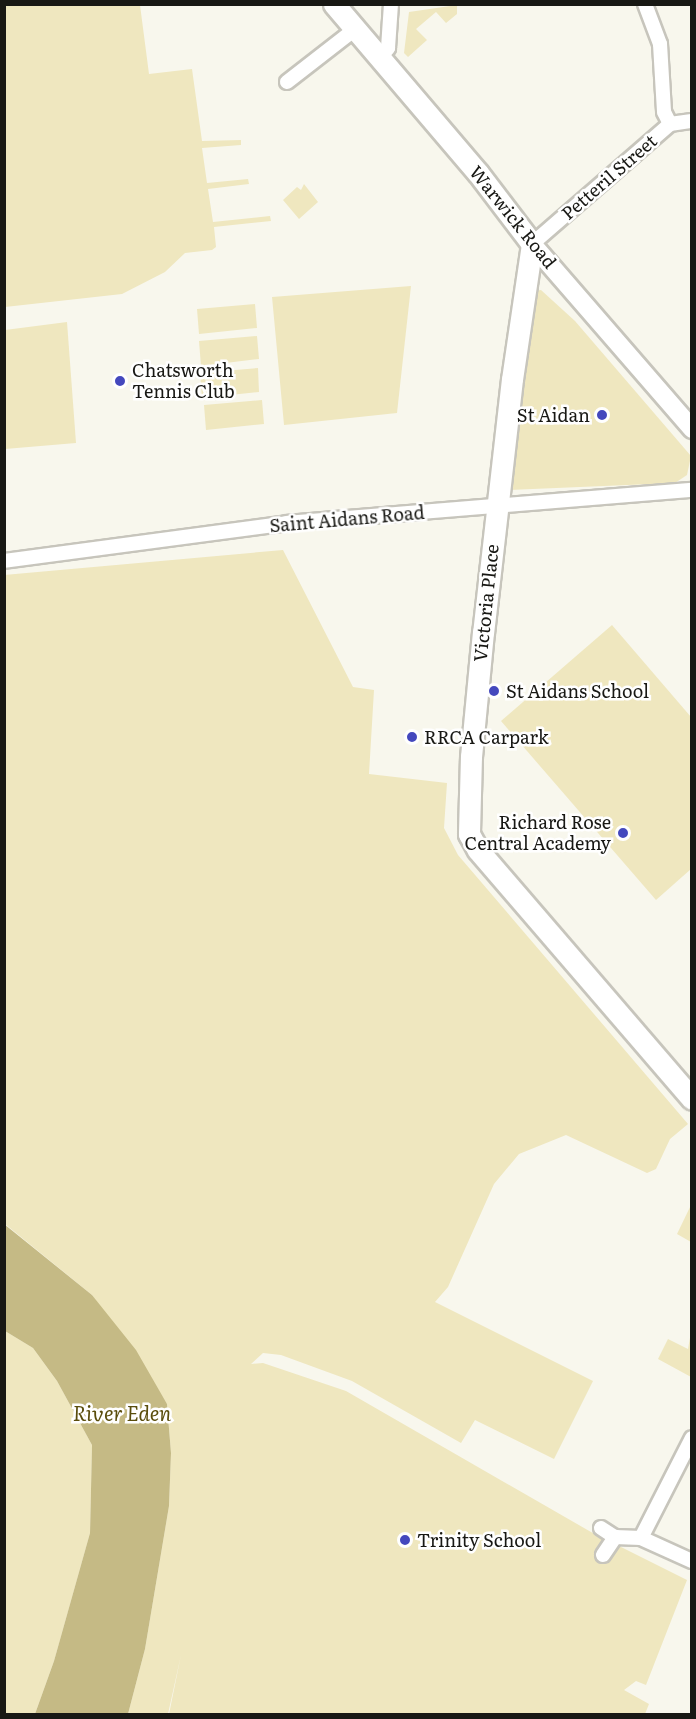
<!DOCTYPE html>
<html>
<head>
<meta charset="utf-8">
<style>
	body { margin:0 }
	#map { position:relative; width:696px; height:1719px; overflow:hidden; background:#f8f7ed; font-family:Literata,serif }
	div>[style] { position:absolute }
	.green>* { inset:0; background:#efe7bf }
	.water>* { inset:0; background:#c5ba85 }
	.roads { filter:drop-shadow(2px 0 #c7c5bc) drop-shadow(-2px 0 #c7c5bc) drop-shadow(0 2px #c7c5bc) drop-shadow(0 -2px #c7c5bc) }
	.street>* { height:14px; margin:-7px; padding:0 7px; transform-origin:7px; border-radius:7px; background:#fff }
	.secondary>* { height:18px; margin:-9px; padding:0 9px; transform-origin:9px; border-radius:9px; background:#fff }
	.primary>* { height:21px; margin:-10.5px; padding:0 10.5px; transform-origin:10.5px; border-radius:10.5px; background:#fff }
	.dots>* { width:16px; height:16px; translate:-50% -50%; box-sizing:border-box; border:3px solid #fff; border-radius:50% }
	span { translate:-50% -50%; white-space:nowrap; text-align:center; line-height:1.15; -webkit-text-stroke:5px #fff; paint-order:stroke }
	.street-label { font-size:18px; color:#181814 }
	.poi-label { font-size:18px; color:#181814 }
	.left { translate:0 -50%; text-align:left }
	.right { translate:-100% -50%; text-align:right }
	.water-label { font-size:20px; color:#5a4d0c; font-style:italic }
	.frame { position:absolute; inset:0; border:6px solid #181814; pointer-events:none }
</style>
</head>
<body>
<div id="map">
	<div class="green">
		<i style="clip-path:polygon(4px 5px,140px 5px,149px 74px,192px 69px,202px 141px,241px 140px,241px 145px,202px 148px,207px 183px,248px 179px,249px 184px,208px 189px,213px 222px,270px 216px,271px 221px,214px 227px,216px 247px,212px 250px,185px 253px,165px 272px,122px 294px,5px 307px)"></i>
		<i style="clip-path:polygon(457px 5px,457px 14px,446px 23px,436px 12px,416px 29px,427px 40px,408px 57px,404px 53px,409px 12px)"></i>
		<i style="clip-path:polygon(304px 184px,318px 202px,299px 219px,283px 200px,297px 187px,301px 190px)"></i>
		<i style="clip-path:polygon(411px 286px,397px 413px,284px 425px,272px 297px)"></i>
		<i style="clip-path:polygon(541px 290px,575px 321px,691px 456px,687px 475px,675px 483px,509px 490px,534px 291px)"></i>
		<i style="clip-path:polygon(255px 304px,257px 328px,199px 334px,197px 309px)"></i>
		<i style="clip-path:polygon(67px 322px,76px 443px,5px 449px,5px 330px)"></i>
		<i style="clip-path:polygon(257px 336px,259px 359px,201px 366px,199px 341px)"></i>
		<i style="clip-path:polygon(258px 368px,259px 392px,202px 398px,200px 373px)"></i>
		<i style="clip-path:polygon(262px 400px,264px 424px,206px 430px,204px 405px)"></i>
		<i style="clip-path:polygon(283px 550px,353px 687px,374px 690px,369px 774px,447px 783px,444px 828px,458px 855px,688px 1124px,670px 1139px,656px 1169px,647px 1173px,566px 1135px,519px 1154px,494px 1184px,448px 1287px,435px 1302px,593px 1381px,554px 1459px,475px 1420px,461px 1443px,352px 1381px,281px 1355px,263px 1353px,251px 1364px,263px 1363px,346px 1391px,591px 1532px,687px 1580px,646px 1685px,636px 1681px,624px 1690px,649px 1704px,645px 1714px,169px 1714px,181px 1655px,168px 1714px,128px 1714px,145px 1649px,169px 1506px,171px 1453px,167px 1404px,92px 1295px,5px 1224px,4px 575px)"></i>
		<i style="clip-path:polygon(612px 625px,691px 717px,691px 869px,656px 900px,501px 721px)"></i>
		<i style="clip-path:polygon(691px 1205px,691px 1242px,677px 1234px)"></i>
		<i style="clip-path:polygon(5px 1331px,33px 1348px,57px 1381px,92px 1445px,90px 1533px,54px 1661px,35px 1714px,5px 1714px)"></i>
		<i style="clip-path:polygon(691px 1332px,691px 1377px,658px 1359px,668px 1339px,688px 1349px)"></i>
	</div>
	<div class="water">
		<i style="clip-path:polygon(4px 1224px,92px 1295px,136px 1350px,167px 1404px,171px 1453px,169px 1506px,145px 1649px,128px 1714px,35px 1714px,54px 1661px,90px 1533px,92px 1445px,57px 1381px,33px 1348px,5px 1331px)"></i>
	</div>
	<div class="roads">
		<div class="street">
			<i style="left:645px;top:4px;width:43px;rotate:69.4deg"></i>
			<i style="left:660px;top:44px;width:68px;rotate:86.6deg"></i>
			<i style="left:664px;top:112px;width:13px;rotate:63deg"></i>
			<i style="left:380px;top:58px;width:13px;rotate:-51deg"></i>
			<i style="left:388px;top:48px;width:44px;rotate:-86.1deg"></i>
			<i style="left:287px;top:82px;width:86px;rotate:-37.9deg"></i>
			<i style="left:532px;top:244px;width:183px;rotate:-41deg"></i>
			<i style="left:670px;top:124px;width:22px;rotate:-8deg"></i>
			<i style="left:4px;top:561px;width:286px;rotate:-7.6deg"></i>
			<i style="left:287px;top:523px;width:406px;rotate:-4.7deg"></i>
			<i style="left:601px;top:1528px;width:17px;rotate:33deg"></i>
			<i style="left:615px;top:1537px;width:26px;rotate:2deg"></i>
			<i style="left:641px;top:1538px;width:112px;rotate:-63deg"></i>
			<i style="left:641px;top:1538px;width:56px;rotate:24.3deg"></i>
			<i style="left:603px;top:1555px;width:22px;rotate:-56deg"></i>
		</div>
		<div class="secondary">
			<i style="left:532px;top:244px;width:245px;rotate:49.1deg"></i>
		</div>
		<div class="primary">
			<i style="left:334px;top:4px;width:222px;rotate:49.6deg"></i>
			<i style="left:478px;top:173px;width:89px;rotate:52.7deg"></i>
			<i style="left:532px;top:244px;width:136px;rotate:98.4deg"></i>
			<i style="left:512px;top:379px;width:255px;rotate:96.5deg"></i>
			<i style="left:483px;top:632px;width:125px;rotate:95.5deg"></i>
			<i style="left:471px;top:756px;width:78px;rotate:91.5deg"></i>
			<i style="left:469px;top:834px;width:18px;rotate:61deg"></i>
			<i style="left:478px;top:850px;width:328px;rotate:49.3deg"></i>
		</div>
	</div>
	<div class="dots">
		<i style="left:120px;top:381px;background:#4448bd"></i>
		<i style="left:602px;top:415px;background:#4448bd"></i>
		<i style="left:494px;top:691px;background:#4448bd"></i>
		<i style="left:412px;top:737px;background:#4448bd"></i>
		<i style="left:623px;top:833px;background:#4448bd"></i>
		<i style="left:405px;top:1540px;background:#4448bd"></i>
	</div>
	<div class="street-label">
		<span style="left:609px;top:177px;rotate:-41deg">Petteril Street</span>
		<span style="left:513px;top:217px;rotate:51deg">Warwick Road</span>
		<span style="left:347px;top:519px;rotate:-5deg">Saint Aidans Road</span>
		<span style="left:486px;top:603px;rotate:-84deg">Victoria Place</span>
	</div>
	<div class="poi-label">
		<span class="left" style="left:132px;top:381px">Chatsworth<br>Tennis Club</span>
		<span class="right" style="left:590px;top:415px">St Aidan</span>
		<span class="left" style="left:506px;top:691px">St Aidans School</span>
		<span class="left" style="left:424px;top:737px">RRCA Carpark</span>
		<span class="right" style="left:611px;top:833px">Richard Rose<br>Central Academy</span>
		<span class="left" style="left:417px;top:1540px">Trinity School</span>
	</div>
	<div class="water-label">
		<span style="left:122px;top:1412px">River Eden</span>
	</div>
	<div class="frame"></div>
</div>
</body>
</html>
